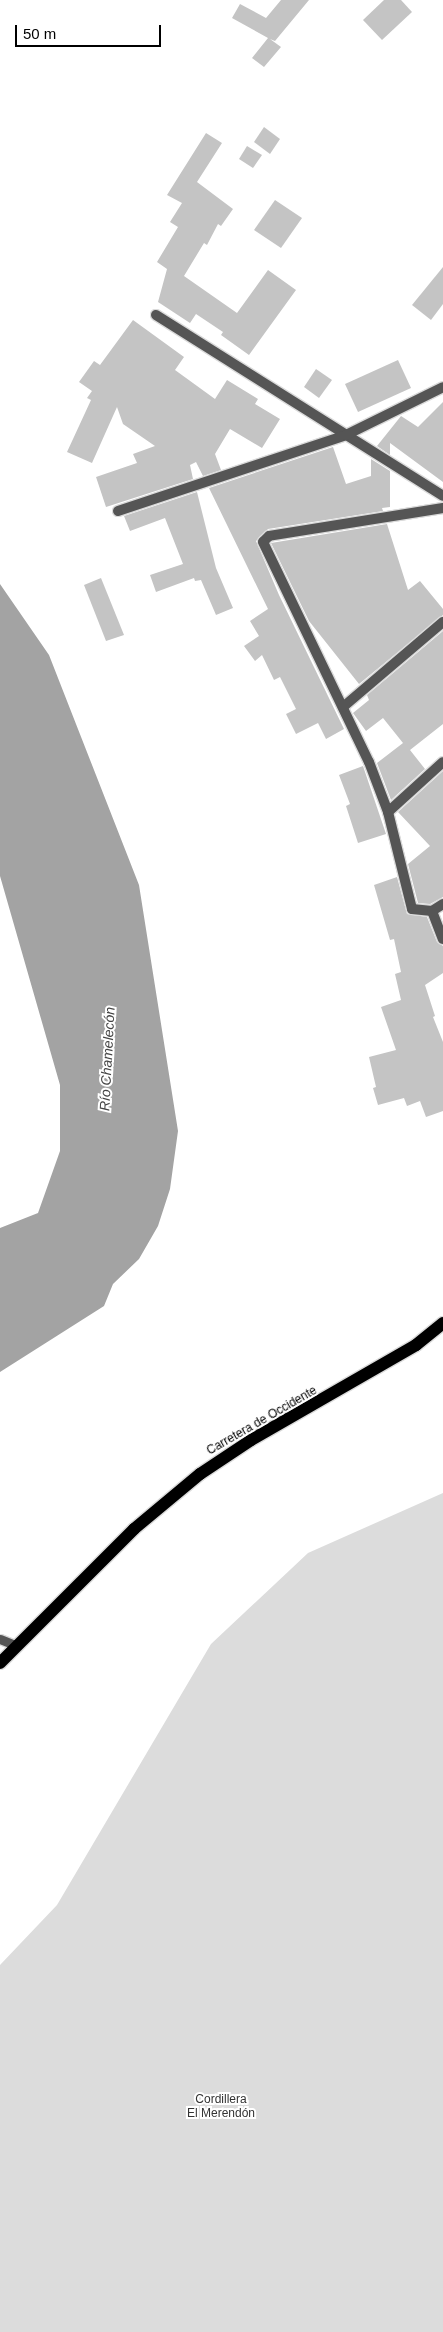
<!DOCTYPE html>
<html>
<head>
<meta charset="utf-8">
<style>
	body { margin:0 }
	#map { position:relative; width:443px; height:2332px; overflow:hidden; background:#fff; font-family:Arial,sans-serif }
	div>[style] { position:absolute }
	.green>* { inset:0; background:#dcdcdc }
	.water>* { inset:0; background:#a3a3a3 }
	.building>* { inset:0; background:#c4c4c4 }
	.roads { filter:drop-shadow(1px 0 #dbdbdb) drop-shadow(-1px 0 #dbdbdb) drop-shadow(0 1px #dbdbdb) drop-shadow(0 -1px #dbdbdb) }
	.lane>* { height:9px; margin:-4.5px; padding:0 4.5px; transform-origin:4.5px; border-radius:4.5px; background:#555 }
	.street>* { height:10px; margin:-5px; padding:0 5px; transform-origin:5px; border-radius:5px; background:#555 }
	.primary>* { height:12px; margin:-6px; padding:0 6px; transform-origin:6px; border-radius:6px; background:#000 }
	span { translate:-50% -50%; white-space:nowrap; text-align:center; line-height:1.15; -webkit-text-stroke:4px #fff; paint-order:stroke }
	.street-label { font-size:12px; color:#000 }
	.park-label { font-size:12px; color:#333 }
	.water-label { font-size:14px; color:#444; font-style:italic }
	.scale { position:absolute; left:15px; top:25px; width:146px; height:22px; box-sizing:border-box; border:2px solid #000; border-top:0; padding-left:6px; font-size:15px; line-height:18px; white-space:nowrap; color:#000; -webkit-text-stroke:4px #fff; paint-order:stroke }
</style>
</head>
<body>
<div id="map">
	<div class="green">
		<i style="clip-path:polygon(443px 1493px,443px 2332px,0 2332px,0 1965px,57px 1905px,211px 1644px,308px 1553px)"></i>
	</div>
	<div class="water">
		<i style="clip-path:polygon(0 584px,49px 655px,139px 885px,178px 1131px,170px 1189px,158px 1226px,139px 1259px,113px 1284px,104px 1306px,0 1372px,0 1228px,38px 1213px,60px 1151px,60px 1085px,0 876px)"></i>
	</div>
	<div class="building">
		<i style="clip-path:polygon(281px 0,309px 0,275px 41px,270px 39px,281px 47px,264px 67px,252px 58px,268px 38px,232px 18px,240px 4px,266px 18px)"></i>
		<i style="clip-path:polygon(384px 0,401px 0,412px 12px,382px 40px,363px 20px)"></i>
		<i style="clip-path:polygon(264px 127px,280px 139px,270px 154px,254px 142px)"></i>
		<i style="clip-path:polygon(206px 133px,222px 143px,197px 182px,233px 209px,221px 226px,218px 224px,207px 245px,204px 243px,184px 276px,237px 313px,268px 270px,296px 290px,249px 355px,221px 335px,223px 332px,196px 314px,190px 323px,158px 302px,167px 269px,157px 262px,178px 227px,170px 222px,182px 203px,167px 195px)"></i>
		<i style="clip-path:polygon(247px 146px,262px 155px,253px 168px,239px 159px)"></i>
		<i style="clip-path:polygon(275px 200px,302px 218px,281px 248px,254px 230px)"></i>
		<i style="clip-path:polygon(443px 267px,443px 304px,431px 320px,412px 305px)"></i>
		<i style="clip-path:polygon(133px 320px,184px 357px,175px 370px,215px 399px,227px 380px,258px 399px,255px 404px,280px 419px,262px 448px,230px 429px,215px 454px,221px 470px,203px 476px,196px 462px,190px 465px,193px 479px,106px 507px,96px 477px,137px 463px,133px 454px,155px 446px,123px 424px,117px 407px,92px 463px,67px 452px,91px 400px,87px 398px,92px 391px,79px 382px,94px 361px,100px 365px)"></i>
		<i style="clip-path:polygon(398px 360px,411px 388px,358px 412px,345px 384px)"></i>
		<i style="clip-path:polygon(316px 369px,332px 380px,319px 398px,304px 387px)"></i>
		<i style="clip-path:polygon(443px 402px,443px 482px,390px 443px,390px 455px,377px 446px,401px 416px,418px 427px)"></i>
		<i style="clip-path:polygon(333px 447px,346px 484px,371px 476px,371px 459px,390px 471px,390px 507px,382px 508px,383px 511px,268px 529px,256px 541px,279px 595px,344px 729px,326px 739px,318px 723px,296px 734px,286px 714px,296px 709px,280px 677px,274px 680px,262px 655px,255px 661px,244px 646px,259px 636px,250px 621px,268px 609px,209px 488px)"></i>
		<i style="clip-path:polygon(197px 492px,216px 568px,233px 608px,216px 615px,201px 580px,195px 581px,194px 578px,156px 592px,150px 575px,183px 564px,165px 518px,130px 531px,124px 516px)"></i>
		<i style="clip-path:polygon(387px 524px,408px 590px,420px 581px,443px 609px,443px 615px,359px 684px,309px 621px,271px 543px)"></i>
		<i style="clip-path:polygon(101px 578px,124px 635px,106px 641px,84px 585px)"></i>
		<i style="clip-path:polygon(443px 631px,443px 724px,410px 750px,425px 769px,391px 800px,377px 763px,403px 743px,383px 718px,366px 731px,353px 713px,369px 700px,367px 695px)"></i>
		<i style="clip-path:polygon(363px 766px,386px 834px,358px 843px,346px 806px,350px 804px,339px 775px)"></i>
		<i style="clip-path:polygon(443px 771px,443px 897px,430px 904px,418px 903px,408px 864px,430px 846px,398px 812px)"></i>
		<i style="clip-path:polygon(397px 877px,407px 914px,427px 917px,437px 942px,443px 946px,443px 973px,425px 985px,435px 1016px,433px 1017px,443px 1042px,443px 1111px,426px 1117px,420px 1101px,407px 1106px,404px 1098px,378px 1105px,373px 1088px,376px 1087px,369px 1057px,396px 1050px,381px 1007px,401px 1000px,395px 974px,401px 972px,394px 939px,390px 940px,374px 885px)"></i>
	</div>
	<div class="roads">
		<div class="lane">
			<i style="left:0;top:1639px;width:18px;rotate:22deg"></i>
		</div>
		<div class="street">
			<i style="left:156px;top:315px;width:339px;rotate:32.2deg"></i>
			<i style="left:443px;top:508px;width:176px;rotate:170.9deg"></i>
			<i style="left:269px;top:536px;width:8px;rotate:135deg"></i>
			<i style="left:263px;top:542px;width:244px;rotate:64.3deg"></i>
			<i style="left:369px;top:762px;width:53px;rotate:69.2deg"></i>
			<i style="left:388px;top:812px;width:100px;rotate:76.1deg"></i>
			<i style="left:412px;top:909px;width:20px;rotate:6deg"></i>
			<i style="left:432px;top:911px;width:13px;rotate:-32deg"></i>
			<i style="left:118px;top:511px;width:240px;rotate:-18.4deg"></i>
			<i style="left:346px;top:435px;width:108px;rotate:-26.3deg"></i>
			<i style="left:343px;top:707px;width:131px;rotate:-40.4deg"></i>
			<i style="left:388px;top:812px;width:74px;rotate:-42.3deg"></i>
			<i style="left:432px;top:911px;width:30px;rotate:69deg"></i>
		</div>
		<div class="primary">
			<i style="left:0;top:1663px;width:190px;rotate:-45deg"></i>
			<i style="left:134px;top:1529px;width:86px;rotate:-39.8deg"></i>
			<i style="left:200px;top:1474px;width:61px;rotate:-33.7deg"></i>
			<i style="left:251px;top:1440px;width:190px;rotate:-29.9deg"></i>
			<i style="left:416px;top:1345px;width:35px;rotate:-39deg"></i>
		</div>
	</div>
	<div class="street-label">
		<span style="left:262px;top:1421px;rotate:-30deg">Carretera de Occidente</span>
	</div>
	<div class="park-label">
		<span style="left:221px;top:2107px">Cordillera<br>El Merendón</span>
	</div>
	<div class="water-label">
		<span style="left:107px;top:1059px;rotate:-87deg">Río Chamelecón</span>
	</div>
	<div class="scale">50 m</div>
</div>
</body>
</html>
